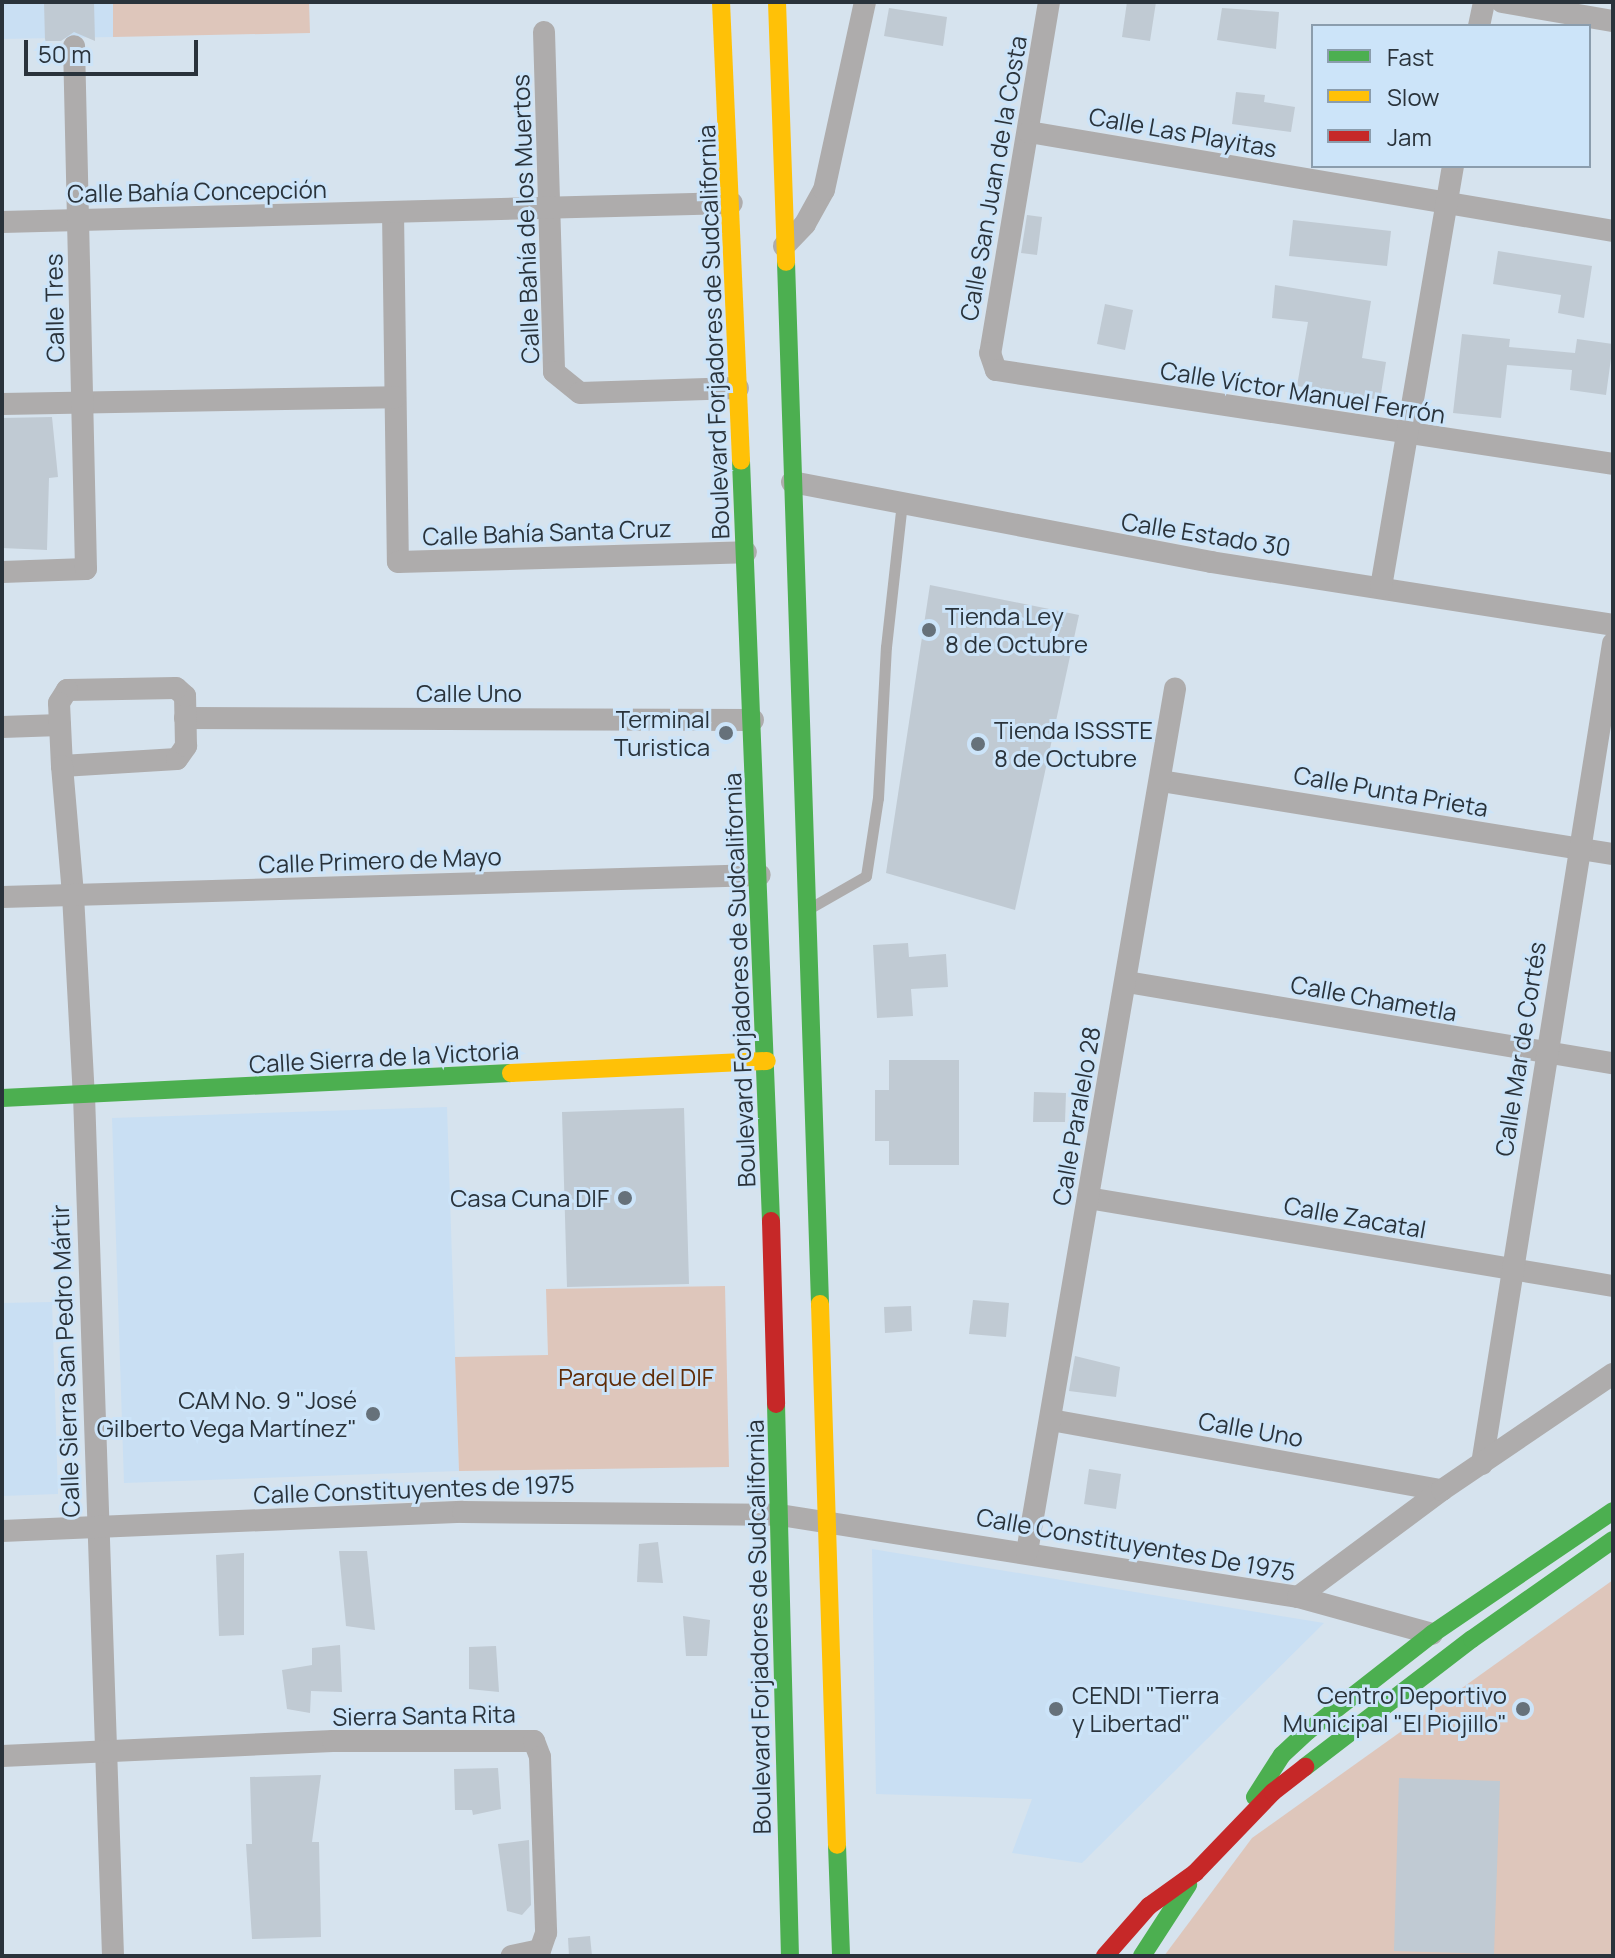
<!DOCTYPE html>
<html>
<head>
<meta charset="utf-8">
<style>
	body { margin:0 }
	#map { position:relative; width:1615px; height:1958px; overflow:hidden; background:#d6e3ee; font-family:Manrope,sans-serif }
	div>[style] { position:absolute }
	.built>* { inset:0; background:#c9dff3 }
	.green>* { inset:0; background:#dec6bb }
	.building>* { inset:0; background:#c0cad3 }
	.lane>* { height:11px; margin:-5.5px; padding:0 5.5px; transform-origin:5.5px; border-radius:5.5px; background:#aeacac }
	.street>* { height:22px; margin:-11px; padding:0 11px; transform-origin:11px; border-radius:11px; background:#aeacac }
	.fast>* { height:18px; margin:-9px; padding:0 9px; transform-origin:9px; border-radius:9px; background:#4caf50 }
	.slow>* { height:18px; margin:-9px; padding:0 9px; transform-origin:9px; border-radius:9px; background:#ffc107 }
	.jam>* { height:18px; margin:-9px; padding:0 9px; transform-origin:9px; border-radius:9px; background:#c62828 }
	.dots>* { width:22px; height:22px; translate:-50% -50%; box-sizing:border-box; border:4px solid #cce4f9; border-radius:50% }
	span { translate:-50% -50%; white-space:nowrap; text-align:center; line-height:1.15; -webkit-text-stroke:6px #cce4f9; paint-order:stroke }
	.street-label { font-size:24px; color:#2a333b }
	.poi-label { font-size:24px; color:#2a333b }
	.left { translate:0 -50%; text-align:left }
	.right { translate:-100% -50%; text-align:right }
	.park-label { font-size:24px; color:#602c07 }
	.frame { position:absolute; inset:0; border:4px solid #2a333b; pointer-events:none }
	.legend { position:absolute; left:1311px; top:24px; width:280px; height:144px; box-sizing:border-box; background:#cce4f9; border:2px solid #8b9dad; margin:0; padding:10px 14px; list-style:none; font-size:24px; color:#2a333b }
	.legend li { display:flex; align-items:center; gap:16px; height:40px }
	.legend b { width:40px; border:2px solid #8b9dad }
	.scale { position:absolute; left:24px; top:40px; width:174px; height:36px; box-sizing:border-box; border:4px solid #2a333b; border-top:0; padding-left:10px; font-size:24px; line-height:28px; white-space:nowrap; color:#2a333b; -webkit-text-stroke:6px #cce4f9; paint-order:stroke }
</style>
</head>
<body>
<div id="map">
	<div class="built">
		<i style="clip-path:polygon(2px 2px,113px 2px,113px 37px,2px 39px)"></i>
		<i style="clip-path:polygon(447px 1107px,459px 1471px,124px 1483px,112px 1118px)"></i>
		<i style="clip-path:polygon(52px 1302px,58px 1494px,2px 1496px,2px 1303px)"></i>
		<i style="clip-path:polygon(872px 1549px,1324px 1623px,1082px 1863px,1012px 1853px,1032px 1799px,876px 1794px)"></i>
	</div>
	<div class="green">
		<i style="clip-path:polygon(113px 2px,309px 2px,310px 33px,113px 37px)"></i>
		<i style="clip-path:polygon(725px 1286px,729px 1467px,459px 1471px,455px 1357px,548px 1355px,546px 1289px)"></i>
		<i style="clip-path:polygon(1613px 1580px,1613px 1956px,1164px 1956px,1252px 1838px)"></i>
	</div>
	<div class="building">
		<i style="clip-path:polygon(44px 2px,94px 2px,95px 41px,74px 32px,61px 41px,45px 41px)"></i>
		<i style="clip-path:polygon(1127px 2px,1156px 2px,1150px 41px,1122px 37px)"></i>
		<i style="clip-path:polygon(889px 8px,947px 17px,943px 46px,884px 36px)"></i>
		<i style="clip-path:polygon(1222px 8px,1279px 12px,1276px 49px,1217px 40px)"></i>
		<i style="clip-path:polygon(1236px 92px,1265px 95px,1264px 102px,1295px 107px,1291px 132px,1232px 124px)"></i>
		<i style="clip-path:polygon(1027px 215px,1042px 217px,1037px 255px,1021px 253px)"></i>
		<i style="clip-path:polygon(1293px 220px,1391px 231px,1387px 266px,1289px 256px)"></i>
		<i style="clip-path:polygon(1498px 251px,1592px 266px,1584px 318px,1558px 313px,1561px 295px,1493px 284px)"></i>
		<i style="clip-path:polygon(1275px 285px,1371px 301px,1362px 358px,1386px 362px,1380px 400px,1297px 386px,1308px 322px,1272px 318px)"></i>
		<i style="clip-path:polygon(1105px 304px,1133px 310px,1125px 350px,1097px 344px)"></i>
		<i style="clip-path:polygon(1462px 334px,1510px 339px,1509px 347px,1575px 353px,1577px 339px,1613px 344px,1606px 395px,1570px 390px,1572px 370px,1507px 365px,1501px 418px,1453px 413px)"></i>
		<i style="clip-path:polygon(52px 417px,58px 477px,49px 478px,47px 550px,2px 548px,2px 418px)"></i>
		<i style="clip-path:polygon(930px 585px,1079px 615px,1015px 910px,886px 873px)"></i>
		<i style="clip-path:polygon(908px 943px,909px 957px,946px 954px,948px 987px,911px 989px,913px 1016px,877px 1018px,873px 945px)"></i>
		<i style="clip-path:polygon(889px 1060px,959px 1060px,959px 1165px,889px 1165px,889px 1141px,875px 1141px,875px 1090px,889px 1090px)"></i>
		<i style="clip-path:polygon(1034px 1092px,1066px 1093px,1065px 1122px,1033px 1122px)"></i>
		<i style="clip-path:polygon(684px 1108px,689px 1284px,567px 1287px,562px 1112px)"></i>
		<i style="clip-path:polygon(973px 1300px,1009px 1303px,1006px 1337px,969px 1334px)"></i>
		<i style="clip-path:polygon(911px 1306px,912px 1331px,885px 1333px,884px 1307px)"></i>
		<i style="clip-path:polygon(1075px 1356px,1120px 1367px,1116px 1397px,1069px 1391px)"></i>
		<i style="clip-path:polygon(1089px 1469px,1121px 1474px,1116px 1509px,1084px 1504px)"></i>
		<i style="clip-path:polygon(658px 1542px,663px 1583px,637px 1582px,639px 1544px)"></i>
		<i style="clip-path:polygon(339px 1551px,367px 1551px,375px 1630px,346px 1626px)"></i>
		<i style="clip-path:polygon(244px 1553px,244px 1635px,219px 1636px,216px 1555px)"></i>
		<i style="clip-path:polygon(683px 1616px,710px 1620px,707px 1656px,686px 1656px)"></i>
		<i style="clip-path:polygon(340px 1645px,342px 1692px,311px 1691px,310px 1713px,287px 1709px,282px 1670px,312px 1665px,312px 1648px)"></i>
		<i style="clip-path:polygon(496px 1646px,499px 1692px,469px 1689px,469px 1647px)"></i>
		<i style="clip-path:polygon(498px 1768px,501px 1809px,473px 1815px,472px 1810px,455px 1810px,454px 1769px)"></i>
		<i style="clip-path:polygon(321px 1775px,312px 1842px,319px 1842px,321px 1937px,252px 1939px,246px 1844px,252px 1844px,250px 1777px)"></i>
		<i style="clip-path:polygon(1399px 1778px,1500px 1781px,1494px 1954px,1394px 1951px)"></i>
		<i style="clip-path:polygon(529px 1840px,531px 1905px,522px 1915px,507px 1911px,498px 1844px)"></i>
		<i style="clip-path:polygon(590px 1936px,592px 1956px,569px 1956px,568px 1938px)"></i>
	</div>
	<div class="lane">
		<i style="left:810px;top:908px;width:64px;rotate:-29.7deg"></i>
		<i style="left:866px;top:876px;width:79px;rotate:-81.3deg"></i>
		<i style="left:878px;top:798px;width:151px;rotate:-87deg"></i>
		<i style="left:886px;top:647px;width:145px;rotate:-83.7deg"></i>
	</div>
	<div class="street">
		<i style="left:1049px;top:2px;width:356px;rotate:99.5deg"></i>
		<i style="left:990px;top:353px;width:18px;rotate:71deg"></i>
		<i style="left:996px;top:370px;width:624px;rotate:8.66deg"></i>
		<i style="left:1502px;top:2px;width:113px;rotate:9.7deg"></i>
		<i style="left:1479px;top:26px;width:25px;rotate:-78deg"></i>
		<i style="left:544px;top:32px;width:340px;rotate:88.3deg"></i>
		<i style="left:554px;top:372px;width:33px;rotate:39deg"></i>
		<i style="left:580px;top:393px;width:158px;rotate:-1.8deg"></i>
		<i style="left:1029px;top:132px;width:592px;rotate:9.62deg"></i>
		<i style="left:393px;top:212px;width:350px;rotate:89.2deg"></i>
		<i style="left:398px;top:562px;width:348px;rotate:-1.6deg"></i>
		<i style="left:2px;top:222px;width:730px;rotate:-1.49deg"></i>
		<i style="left:784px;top:246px;width:30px;rotate:-46deg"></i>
		<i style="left:805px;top:224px;width:39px;rotate:-61deg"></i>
		<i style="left:824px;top:190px;width:192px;rotate:-77.7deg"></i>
		<i style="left:2px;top:404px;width:393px;rotate:-1deg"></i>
		<i style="left:792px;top:482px;width:427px;rotate:10.8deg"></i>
		<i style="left:1211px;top:562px;width:407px;rotate:8.9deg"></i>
		<i style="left:2px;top:572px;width:84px;rotate:-2deg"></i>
		<i style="left:86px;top:569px;width:523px;rotate:-91.31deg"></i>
		<i style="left:1381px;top:587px;width:427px;rotate:-80.3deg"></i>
		<i style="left:185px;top:718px;width:568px;rotate:0.2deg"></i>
		<i style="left:2px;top:727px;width:58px;rotate:-2deg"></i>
		<i style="left:62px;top:766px;width:115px;rotate:-3.5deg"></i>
		<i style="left:177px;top:759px;width:16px;rotate:-55deg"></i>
		<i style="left:186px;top:746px;width:50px;rotate:-91.1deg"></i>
		<i style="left:185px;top:696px;width:12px;rotate:-138deg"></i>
		<i style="left:176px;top:688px;width:109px;rotate:178.9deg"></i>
		<i style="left:67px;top:690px;width:15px;rotate:122deg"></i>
		<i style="left:59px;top:703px;width:63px;rotate:87.3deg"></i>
		<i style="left:62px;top:766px;width:129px;rotate:85.1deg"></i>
		<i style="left:73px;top:895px;width:200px;rotate:86.9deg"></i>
		<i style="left:84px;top:1095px;width:861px;rotate:88.07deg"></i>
		<i style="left:1161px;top:781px;width:458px;rotate:9.2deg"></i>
		<i style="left:2px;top:897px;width:758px;rotate:-1.66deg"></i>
		<i style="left:1127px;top:982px;width:493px;rotate:9.5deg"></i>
		<i style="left:1088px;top:1198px;width:532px;rotate:9.52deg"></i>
		<i style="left:1051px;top:1420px;width:397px;rotate:10.2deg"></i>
		<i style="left:1482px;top:1464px;width:831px;rotate:-80.93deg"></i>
		<i style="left:2px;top:1531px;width:461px;rotate:-2.4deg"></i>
		<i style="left:463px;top:1512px;width:317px;rotate:0.5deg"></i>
		<i style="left:780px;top:1515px;width:524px;rotate:9deg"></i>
		<i style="left:1298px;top:1597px;width:139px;rotate:15.4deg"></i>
		<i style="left:1027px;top:1552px;width:876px;rotate:-80.27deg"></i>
		<i style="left:1298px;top:1597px;width:179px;rotate:-36.6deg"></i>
		<i style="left:1442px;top:1490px;width:207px;rotate:-34.2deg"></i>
		<i style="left:2px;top:1756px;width:331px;rotate:-2.6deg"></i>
		<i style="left:333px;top:1741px;width:201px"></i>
		<i style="left:534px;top:1741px;width:17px;rotate:69deg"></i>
		<i style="left:540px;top:1757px;width:176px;rotate:88deg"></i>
		<i style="left:546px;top:1933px;width:18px;rotate:109deg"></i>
		<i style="left:540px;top:1950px;width:29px;rotate:168deg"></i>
	</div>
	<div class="fast">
		<i style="left:786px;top:262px;width:1043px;rotate:88.13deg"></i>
		<i style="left:741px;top:461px;width:761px;rotate:87.74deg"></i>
		<i style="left:2px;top:1098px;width:510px;rotate:-2.81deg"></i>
		<i style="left:776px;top:1404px;width:552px;rotate:88.55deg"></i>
		<i style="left:1305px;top:1767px;width:210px;rotate:-37.5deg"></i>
		<i style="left:1472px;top:1639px;width:172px;rotate:-35.1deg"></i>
		<i style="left:1255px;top:1797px;width:50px;rotate:-57.3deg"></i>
		<i style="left:1282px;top:1755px;width:35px;rotate:-43deg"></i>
		<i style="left:1308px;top:1731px;width:157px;rotate:-38deg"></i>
		<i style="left:1432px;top:1634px;width:219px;rotate:-34.2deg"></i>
		<i style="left:837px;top:1845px;width:111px;rotate:87.9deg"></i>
		<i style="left:1142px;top:1956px;width:85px;rotate:-57.1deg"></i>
	</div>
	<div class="slow">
		<i style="left:721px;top:2px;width:459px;rotate:87.5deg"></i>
		<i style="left:777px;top:2px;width:260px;rotate:88deg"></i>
		<i style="left:511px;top:1073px;width:256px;rotate:-2.7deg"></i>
		<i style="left:820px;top:1304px;width:541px;rotate:88.2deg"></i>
	</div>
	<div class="jam">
		<i style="left:771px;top:1221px;width:183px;rotate:88.4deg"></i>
		<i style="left:1105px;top:1956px;width:67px;rotate:-48.7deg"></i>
		<i style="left:1149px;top:1906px;width:57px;rotate:-35.7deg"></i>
		<i style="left:1195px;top:1873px;width:112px;rotate:-46.1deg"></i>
		<i style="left:1273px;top:1792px;width:41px;rotate:-38deg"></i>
	</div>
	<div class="dots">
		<i style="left:929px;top:630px;background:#66717a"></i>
		<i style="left:726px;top:733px;background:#66717a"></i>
		<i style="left:978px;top:744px;background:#66717a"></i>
		<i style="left:625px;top:1198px;background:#66717a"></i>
		<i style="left:373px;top:1414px;background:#66717a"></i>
		<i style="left:1056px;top:1709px;background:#66717a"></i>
		<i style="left:1523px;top:1709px;background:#66717a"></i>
	</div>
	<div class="street-label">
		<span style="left:1183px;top:132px;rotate:10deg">Calle Las Playitas</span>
		<span style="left:993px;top:178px;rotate:-80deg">Calle San Juan de la Costa</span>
		<span style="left:197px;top:191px;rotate:-1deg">Calle Bahía Concepción</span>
		<span style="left:525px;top:219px;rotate:-92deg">Calle Bahía de los Muertos</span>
		<span style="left:54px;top:308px;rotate:-91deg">Calle Tres</span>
		<span style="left:713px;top:332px;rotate:-92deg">Boulevard Forjadores de Sudcalifornia</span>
		<span style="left:1303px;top:392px;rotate:9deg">Calle Víctor Manuel Ferrón</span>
		<span style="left:547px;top:532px;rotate:-2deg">Calle Bahía Santa Cruz</span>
		<span style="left:1206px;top:534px;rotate:9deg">Calle Estado 30</span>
		<span style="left:469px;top:693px">Calle Uno</span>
		<span style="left:1391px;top:791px;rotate:10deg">Calle Punta Prieta</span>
		<span style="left:380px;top:860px;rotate:-2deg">Calle Primero de Mayo</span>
		<span style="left:739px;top:980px;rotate:-92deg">Boulevard Forjadores de Sudcalifornia</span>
		<span style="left:1374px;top:998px;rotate:10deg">Calle Chametla</span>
		<span style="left:1520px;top:1049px;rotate:-81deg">Calle Mar de Cortés</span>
		<span style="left:384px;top:1057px;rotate:-3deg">Calle Sierra de la Victoria</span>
		<span style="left:1076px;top:1116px;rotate:-80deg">Calle Paralelo 28</span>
		<span style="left:1355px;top:1217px;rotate:10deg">Calle Zacatal</span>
		<span style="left:65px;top:1361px;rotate:-92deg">Calle Sierra San Pedro Mártir</span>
		<span style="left:1251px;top:1429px;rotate:10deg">Calle Uno</span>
		<span style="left:414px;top:1489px;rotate:-2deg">Calle Constituyentes de 1975</span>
		<span style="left:1136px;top:1544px;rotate:10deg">Calle Constituyentes De 1975</span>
		<span style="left:758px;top:1627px;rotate:-91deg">Boulevard Forjadores de Sudcalifornia</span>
		<span style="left:424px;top:1715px;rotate:-1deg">Sierra Santa Rita</span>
	</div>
	<div class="poi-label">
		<span class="left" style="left:945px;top:630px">Tienda Ley<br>8 de Octubre</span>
		<span class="right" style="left:710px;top:733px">Terminal<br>Turistica</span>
		<span class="left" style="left:994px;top:744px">Tienda ISSSTE<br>8 de Octubre</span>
		<span class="right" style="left:609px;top:1198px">Casa Cuna DIF</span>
		<span class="right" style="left:357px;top:1414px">CAM No. 9 "José<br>Gilberto Vega Martínez"</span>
		<span class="left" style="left:1072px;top:1709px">CENDI "Tierra<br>y Libertad"</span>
		<span class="right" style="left:1507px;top:1709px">Centro Deportivo<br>Municipal "El Piojillo"</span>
	</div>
	<div class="park-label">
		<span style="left:636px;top:1377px">Parque del DIF</span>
	</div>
	<div class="frame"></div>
	<ul class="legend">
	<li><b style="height:10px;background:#4caf50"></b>Fast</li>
	<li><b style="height:10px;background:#ffc107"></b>Slow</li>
	<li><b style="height:10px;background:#c62828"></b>Jam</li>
	</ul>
	<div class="scale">50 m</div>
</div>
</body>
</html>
